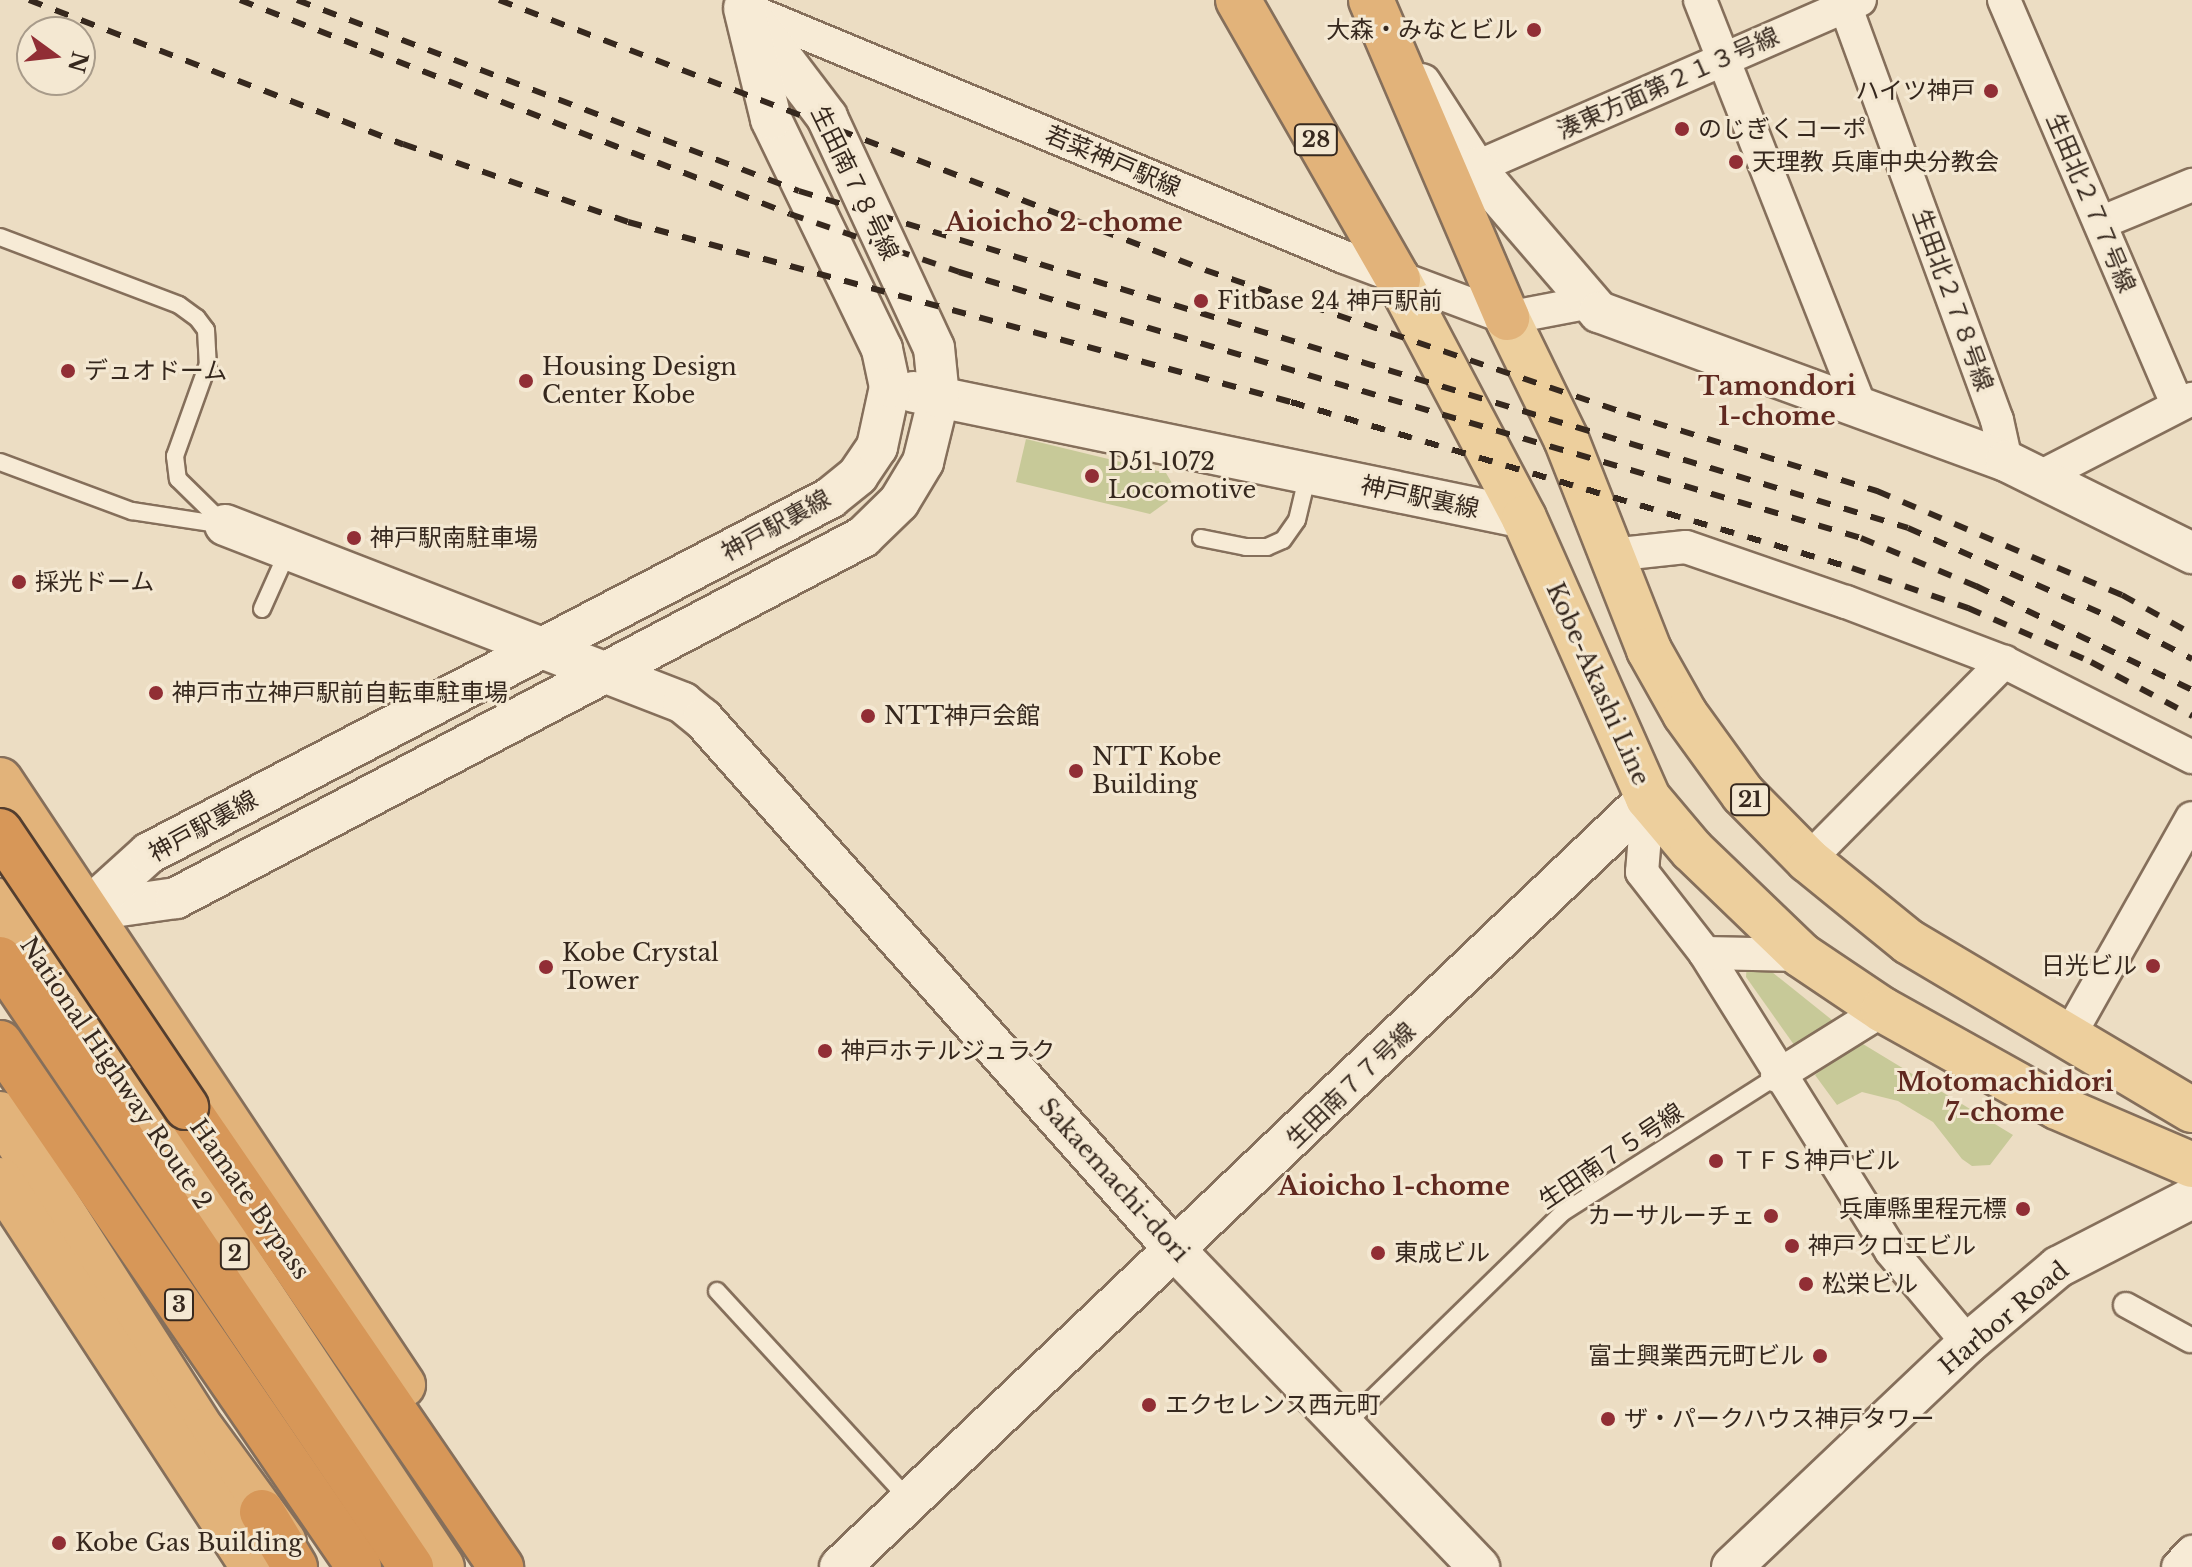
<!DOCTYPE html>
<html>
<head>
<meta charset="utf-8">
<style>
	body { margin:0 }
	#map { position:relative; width:2192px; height:1567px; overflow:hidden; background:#ecddc3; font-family:"Libre Baskerville","Noto Sans JP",serif }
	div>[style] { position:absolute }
	.green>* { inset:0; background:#c7c998 }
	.roads { filter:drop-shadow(2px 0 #856f5b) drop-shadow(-2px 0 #856f5b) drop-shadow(0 2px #856f5b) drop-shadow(0 -2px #856f5b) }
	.service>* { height:16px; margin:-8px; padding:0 8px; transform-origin:8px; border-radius:8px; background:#f7ebd6 }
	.pedestrian>* { height:24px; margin:-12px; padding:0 12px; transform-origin:12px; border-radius:12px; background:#f7ebd6 }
	.minor>* { height:32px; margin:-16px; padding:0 16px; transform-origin:16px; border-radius:16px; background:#f7ebd6 }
	.tertiary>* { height:40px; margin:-20px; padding:0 20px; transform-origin:20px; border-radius:20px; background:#f7ebd6 }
	.primary>* { height:44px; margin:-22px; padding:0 22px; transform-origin:22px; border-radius:22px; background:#edcf9d }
	.trunk>* { height:44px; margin:-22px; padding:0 22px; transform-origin:22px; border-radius:22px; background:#e2b37a }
	.motorway>* { height:44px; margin:-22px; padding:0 22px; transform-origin:22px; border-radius:22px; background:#d79758 }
	.rail>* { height:6px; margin-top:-3px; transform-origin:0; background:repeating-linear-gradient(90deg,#36281e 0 14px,transparent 0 28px) }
	.bridges { filter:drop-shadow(2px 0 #533e2f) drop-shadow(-2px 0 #533e2f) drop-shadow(0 2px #533e2f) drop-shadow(0 -2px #533e2f) }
	.motorway-bridge>* { height:44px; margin:-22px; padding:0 22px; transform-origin:22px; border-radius:22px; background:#d79758 }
	.dots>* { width:22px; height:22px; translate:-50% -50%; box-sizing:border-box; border:4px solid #f4e8d2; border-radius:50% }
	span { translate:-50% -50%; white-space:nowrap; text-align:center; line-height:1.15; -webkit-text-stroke:6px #f4e8d2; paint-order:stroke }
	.shield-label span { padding:2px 6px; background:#f4e8d2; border:2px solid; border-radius:6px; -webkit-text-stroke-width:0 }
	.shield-label { font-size:22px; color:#36281e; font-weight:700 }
	.poi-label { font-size:24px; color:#36281e }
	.right { translate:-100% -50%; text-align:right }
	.left { translate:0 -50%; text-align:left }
	.street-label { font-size:24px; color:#36281e }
	.neighbourhood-label { font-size:26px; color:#602920; font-weight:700 }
	.north { position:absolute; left:16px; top:16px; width:80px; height:80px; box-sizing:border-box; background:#f4e8d2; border:2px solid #a89b8a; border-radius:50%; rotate:105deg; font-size:22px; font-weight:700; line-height:32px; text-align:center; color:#36281e }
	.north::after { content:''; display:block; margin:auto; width:28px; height:36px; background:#912e35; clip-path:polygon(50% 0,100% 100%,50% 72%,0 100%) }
</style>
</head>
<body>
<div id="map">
	<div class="green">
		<i style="clip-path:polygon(1026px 439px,1166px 473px,1173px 485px,1168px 501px,1150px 514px,1016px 482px)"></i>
		<i style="clip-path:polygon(1747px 960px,1762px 964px,1837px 1024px,1797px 1049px,1746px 977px)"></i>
		<i style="clip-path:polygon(1858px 1041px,2013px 1135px,1990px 1165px,1972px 1166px,1962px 1159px,1933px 1122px,1898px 1101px,1862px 1092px,1837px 1105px,1815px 1075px)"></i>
	</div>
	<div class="roads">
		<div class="service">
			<i style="left:0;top:237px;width:191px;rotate:20.8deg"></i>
			<i style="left:179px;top:305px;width:22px;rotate:36deg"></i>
			<i style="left:197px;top:318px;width:15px;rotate:53deg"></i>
			<i style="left:206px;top:330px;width:34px;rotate:87deg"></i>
			<i style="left:208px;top:364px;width:98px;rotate:109.7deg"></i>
			<i style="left:175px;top:456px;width:23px;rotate:83deg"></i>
			<i style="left:178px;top:479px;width:66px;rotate:44.4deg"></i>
			<i style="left:0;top:462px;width:141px;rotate:20.4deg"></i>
			<i style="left:132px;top:511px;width:92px;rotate:8.7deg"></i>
			<i style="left:1201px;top:538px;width:46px;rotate:11.3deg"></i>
			<i style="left:1246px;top:547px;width:21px"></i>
			<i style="left:1267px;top:547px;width:17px;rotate:-24deg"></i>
			<i style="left:1283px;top:540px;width:24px;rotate:-55deg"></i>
			<i style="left:1297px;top:520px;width:47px;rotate:-76.6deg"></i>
			<i style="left:262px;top:609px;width:64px;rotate:-65.9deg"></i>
			<i style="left:717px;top:1291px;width:284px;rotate:47.4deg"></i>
			<i style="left:1346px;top:1424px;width:302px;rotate:-44.3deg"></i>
			<i style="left:1562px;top:1213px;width:255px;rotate:-32.5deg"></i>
		</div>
		<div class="pedestrian">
			<i style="left:2126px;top:1305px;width:73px;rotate:28.7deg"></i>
		</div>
		<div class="minor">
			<i style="left:1700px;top:0;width:437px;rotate:68.5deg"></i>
			<i style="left:2004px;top:0;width:441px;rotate:66.8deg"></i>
			<i style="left:1845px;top:5px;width:442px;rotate:69.9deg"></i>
			<i style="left:1997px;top:420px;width:42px;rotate:77.6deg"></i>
			<i style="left:744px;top:8px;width:650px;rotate:22.54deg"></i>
			<i style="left:1344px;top:257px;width:174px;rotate:20.5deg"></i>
			<i style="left:1507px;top:318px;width:80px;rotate:-10.8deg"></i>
			<i style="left:1475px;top:168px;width:420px;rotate:-23.6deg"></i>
			<i style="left:2100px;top:223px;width:100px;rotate:-22.4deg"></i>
			<i style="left:2040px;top:477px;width:171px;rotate:-27.2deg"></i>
			<i style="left:1611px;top:555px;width:75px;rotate:-6.1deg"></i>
			<i style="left:1686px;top:547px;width:169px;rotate:19deg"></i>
			<i style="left:1846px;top:602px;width:169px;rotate:20.8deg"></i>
			<i style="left:2004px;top:662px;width:211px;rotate:26.8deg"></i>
			<i style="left:1648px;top:798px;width:74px;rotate:94.6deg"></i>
			<i style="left:1642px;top:872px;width:103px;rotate:52.1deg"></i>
			<i style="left:1705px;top:953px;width:351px;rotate:58deg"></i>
			<i style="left:1891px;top:1251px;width:120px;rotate:50.1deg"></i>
			<i style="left:1808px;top:860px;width:279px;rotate:-45.3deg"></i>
			<i style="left:1705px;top:953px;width:96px;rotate:1.2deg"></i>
			<i style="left:2069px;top:1036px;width:250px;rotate:-60.6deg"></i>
			<i style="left:1777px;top:1076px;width:125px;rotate:-31.9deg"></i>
			<i style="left:2178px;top:1567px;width:21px;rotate:-47deg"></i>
		</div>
		<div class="tertiary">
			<i style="left:1421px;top:84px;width:100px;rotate:57.3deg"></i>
			<i style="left:1475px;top:168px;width:190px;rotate:49.3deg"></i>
			<i style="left:1599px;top:312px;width:433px;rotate:20.1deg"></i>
			<i style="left:2006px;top:461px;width:208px;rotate:26.3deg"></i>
			<i style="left:914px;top:392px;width:623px;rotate:11.67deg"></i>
			<i style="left:225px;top:525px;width:491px;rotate:21.2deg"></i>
			<i style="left:683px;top:703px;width:26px;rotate:39deg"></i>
			<i style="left:703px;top:719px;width:712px;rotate:48.36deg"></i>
			<i style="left:1176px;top:1251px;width:438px;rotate:46.2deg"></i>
			<i style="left:85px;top:911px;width:92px;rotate:-8.1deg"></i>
			<i style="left:176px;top:898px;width:776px;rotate:-27.72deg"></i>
			<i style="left:863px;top:537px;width:50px;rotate:-44.2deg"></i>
			<i style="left:899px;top:502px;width:47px;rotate:-59deg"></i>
			<i style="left:923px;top:462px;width:67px;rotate:-76.2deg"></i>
			<i style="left:939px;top:397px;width:49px;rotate:-95.8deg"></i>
			<i style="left:934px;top:348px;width:255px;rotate:-114.9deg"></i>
			<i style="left:827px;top:117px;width:121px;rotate:-127.2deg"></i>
			<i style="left:59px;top:924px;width:29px;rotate:-27deg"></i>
			<i style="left:85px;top:911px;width:86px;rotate:-42.2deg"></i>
			<i style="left:149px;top:853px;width:768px;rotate:-27.53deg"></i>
			<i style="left:830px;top:498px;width:36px;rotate:-39deg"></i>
			<i style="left:858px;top:475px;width:34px;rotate:-56deg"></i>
			<i style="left:877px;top:447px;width:61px;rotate:-77.8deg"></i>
			<i style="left:890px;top:387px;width:39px;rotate:-102deg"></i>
			<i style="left:882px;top:349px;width:255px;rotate:-115.8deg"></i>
			<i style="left:771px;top:119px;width:114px;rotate:-103.7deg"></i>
			<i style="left:840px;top:1567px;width:1115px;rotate:-43.58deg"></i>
			<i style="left:1732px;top:1567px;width:325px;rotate:-43.5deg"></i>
			<i style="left:1968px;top:1343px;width:118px;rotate:-40.2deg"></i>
			<i style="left:2058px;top:1267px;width:151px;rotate:-27.2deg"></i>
		</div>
		<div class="primary">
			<i style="left:1398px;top:279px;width:270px;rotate:62.2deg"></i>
			<i style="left:1524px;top:518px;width:306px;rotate:66.1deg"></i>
			<i style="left:1648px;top:798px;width:68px;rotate:49.8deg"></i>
			<i style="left:1692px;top:850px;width:151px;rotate:43.9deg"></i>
			<i style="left:1801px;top:955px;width:99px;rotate:33.9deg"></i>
			<i style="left:1883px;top:1010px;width:199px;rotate:29.1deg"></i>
			<i style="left:2057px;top:1107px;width:147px;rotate:23.2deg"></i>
			<i style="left:1507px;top:318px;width:135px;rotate:64deg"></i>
			<i style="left:1566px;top:439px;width:227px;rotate:68.5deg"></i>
			<i style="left:1649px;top:650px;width:73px;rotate:60.6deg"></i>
			<i style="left:1685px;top:714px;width:99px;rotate:54.1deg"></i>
			<i style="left:1743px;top:794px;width:93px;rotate:45.4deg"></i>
			<i style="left:1808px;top:860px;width:130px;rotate:39.1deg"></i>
			<i style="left:1909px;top:942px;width:329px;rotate:30.7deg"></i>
		</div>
		<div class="trunk">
			<i style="left:1238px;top:0;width:322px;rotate:60.2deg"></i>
			<i style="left:1371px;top:0;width:346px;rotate:66.8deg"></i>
			<i style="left:0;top:780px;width:727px;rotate:56.33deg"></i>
			<i style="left:0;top:901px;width:799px;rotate:56.43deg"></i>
			<i style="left:0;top:1114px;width:376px;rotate:57.4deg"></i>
			<i style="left:203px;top:1431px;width:137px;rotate:53.9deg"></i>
			<i style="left:0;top:1180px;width:462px;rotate:56.8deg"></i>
		</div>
		<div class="motorway">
			<i style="left:0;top:959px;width:734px;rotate:55.94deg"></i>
			<i style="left:0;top:1043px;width:635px;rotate:55.58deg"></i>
			<i style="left:186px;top:1107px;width:558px;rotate:55.6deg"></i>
			<i style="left:262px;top:1512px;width:64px;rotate:59deg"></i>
		</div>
	</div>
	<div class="rail">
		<i style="left:29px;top:0;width:401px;rotate:21.1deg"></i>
		<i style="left:403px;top:144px;width:238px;rotate:19.1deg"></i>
		<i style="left:628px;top:222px;width:687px;rotate:15.19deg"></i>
		<i style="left:1291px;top:402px;width:585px;rotate:16.48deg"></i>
		<i style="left:1852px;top:568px;width:123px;rotate:19deg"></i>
		<i style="left:1968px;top:608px;width:134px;rotate:23.7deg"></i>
		<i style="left:2091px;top:662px;width:115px;rotate:28.1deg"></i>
		<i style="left:240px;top:0;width:590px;rotate:21.26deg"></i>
		<i style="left:790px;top:214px;width:179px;rotate:18.9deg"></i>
		<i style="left:959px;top:272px;width:940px;rotate:16.43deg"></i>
		<i style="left:1861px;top:538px;width:125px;rotate:22.7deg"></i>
		<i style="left:1976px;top:586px;width:240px;rotate:25.7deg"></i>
		<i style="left:297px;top:0;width:537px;rotate:20.83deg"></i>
		<i style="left:799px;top:191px;width:1159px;rotate:16.9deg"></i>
		<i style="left:1908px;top:528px;width:223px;rotate:23.8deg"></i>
		<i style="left:2112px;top:618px;width:90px;rotate:27.1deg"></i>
		<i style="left:499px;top:0;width:756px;rotate:20.93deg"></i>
		<i style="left:1205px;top:270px;width:446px;rotate:18.8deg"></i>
		<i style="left:1627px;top:414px;width:262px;rotate:17.1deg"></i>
		<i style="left:1877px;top:491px;width:266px;rotate:23deg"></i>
		<i style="left:2122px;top:595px;width:80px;rotate:29.1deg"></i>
	</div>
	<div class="bridges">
		<div class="motorway-bridge">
			<i style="left:0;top:831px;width:333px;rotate:56deg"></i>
		</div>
	</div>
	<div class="dots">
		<i style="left:1534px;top:30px;background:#912e35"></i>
		<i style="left:1991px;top:91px;background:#912e35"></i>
		<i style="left:1682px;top:129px;background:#912e35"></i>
		<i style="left:1736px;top:162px;background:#912e35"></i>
		<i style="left:1201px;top:301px;background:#912e35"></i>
		<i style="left:68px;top:371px;background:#912e35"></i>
		<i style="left:526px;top:381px;background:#912e35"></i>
		<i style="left:1092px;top:476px;background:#912e35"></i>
		<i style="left:354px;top:538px;background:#912e35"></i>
		<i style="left:19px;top:582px;background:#912e35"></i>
		<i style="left:156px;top:693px;background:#912e35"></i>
		<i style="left:868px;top:716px;background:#912e35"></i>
		<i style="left:1076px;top:771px;background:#912e35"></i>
		<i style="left:2153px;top:966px;background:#912e35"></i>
		<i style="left:546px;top:967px;background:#912e35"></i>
		<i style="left:825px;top:1051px;background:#912e35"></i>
		<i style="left:1716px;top:1161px;background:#912e35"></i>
		<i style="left:2023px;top:1209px;background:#912e35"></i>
		<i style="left:1771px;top:1216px;background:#912e35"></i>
		<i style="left:1792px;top:1246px;background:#912e35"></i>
		<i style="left:1378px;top:1253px;background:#912e35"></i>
		<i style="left:1806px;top:1284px;background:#912e35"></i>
		<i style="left:1820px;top:1356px;background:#912e35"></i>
		<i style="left:1149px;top:1405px;background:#912e35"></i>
		<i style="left:1608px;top:1419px;background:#912e35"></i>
		<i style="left:59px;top:1543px;background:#912e35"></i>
	</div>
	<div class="shield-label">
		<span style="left:1316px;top:140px">28</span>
		<span style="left:1750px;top:800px">21</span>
		<span style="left:235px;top:1254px">2</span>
		<span style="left:179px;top:1305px">3</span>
	</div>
	<div class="poi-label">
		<span class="right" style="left:1518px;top:30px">大森・みなとビル</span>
		<span class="right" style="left:1975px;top:91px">ハイツ神戸</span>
		<span class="left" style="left:1698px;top:129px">のじぎくコーポ</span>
		<span class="left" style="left:1752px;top:162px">天理教 兵庫中央分教会</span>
		<span class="left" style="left:1217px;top:301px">Fitbase 24 神戸駅前</span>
		<span class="left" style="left:542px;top:381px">Housing Design<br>Center Kobe</span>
		<span class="left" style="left:84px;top:371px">デュオドーム</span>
		<span class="left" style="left:1108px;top:476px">D51 1072<br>Locomotive</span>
		<span class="left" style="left:370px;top:538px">神戸駅南駐車場</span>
		<span class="left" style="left:35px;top:582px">採光ドーム</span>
		<span class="left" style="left:172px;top:693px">神戸市立神戸駅前自転車駐車場</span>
		<span class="left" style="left:884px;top:716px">NTT神戸会館</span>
		<span class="left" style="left:1092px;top:771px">NTT Kobe<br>Building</span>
		<span class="left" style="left:562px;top:967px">Kobe Crystal<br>Tower</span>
		<span class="right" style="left:2137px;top:966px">日光ビル</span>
		<span class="left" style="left:841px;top:1051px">神戸ホテルジュラク</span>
		<span class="left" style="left:1732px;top:1161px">ＴＦＳ神戸ビル</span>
		<span class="right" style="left:2007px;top:1209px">兵庫縣里程元標</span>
		<span class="right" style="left:1755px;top:1216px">カーサルーチェ</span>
		<span class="left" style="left:1808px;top:1246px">神戸クロエビル</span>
		<span class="left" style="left:1394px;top:1253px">東成ビル</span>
		<span class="left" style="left:1822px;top:1284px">松栄ビル</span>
		<span class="right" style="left:1804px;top:1356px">富士興業西元町ビル</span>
		<span class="left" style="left:1165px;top:1405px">エクセレンス西元町</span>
		<span class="left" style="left:1624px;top:1419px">ザ・パークハウス神戸タワー</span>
		<span class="left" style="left:75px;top:1543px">Kobe Gas Building</span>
	</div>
	<div class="street-label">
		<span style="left:1668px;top:83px;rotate:-24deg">湊東方面第２１３号線</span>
		<span style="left:1113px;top:161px;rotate:23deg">若菜神戸駅線</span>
		<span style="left:855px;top:183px;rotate:64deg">生田南７８号線</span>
		<span style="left:2091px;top:203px;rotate:67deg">生田北２７７号線</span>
		<span style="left:1953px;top:300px;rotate:70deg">生田北２７８号線</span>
		<span style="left:1420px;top:497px;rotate:12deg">神戸駅裏線</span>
		<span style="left:776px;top:525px;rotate:-29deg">神戸駅裏線</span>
		<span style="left:1598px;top:684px;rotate:66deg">Kobe-Akashi Line</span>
		<span style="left:203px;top:826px;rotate:-29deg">神戸駅裏線</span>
		<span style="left:116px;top:1073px;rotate:56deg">National Highway Route 2</span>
		<span style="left:1351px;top:1085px;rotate:-44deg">生田南７７号線</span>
		<span style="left:1611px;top:1156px;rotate:-34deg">生田南７５号線</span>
		<span style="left:1114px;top:1180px;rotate:48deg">Sakaemachi-dori</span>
		<span style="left:250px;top:1199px;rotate:55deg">Hamate Bypass</span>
		<span style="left:2004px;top:1318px;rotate:-40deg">Harbor Road</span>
	</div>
	<div class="neighbourhood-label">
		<span style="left:1064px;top:223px">Aioicho 2-chome</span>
		<span style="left:1777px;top:402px">Tamondori<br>1-chome</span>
		<span style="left:2005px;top:1098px">Motomachidori<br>7-chome</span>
		<span style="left:1394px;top:1187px">Aioicho 1-chome</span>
	</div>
	<div class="north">N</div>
</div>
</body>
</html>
